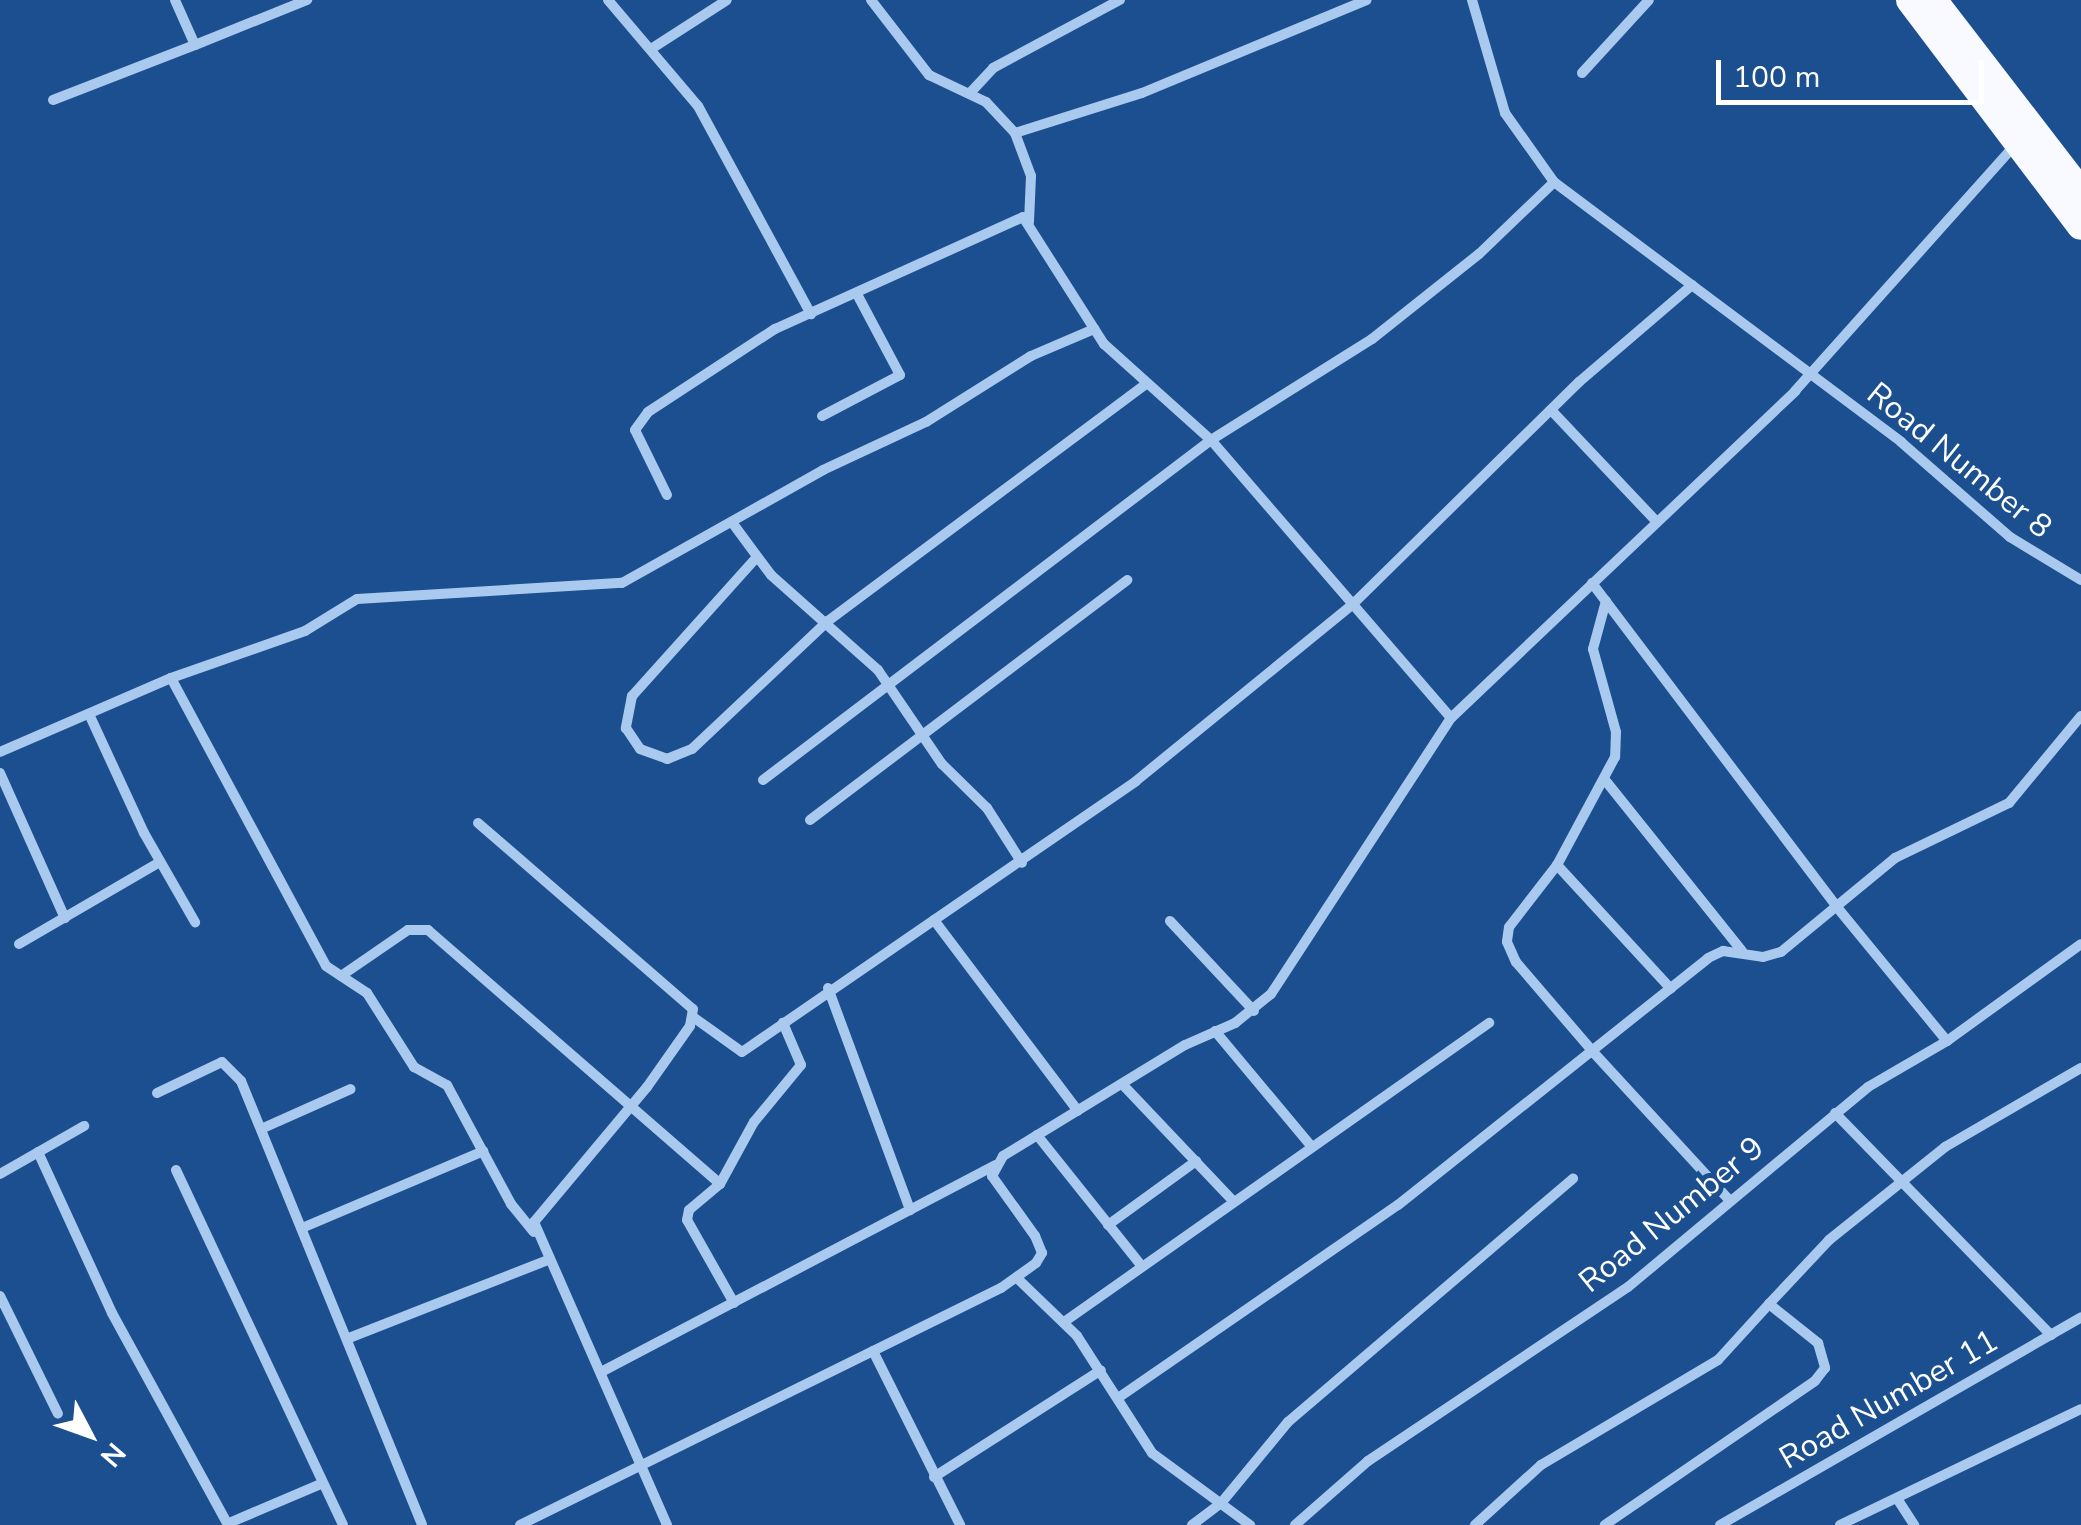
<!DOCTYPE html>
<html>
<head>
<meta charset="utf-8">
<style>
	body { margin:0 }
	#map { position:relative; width:2081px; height:1525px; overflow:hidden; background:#1b4f8f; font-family:"Nunito Sans",sans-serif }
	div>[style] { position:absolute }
	.minor>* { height:10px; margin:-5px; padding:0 5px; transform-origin:5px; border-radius:5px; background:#a9c9ee }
	.trunk>* { height:28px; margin:-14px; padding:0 14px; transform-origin:14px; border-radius:14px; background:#f8faff }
	span { translate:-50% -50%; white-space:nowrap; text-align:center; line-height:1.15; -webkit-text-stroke:10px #1b4f8f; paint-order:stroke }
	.street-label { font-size:32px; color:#fff }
	.north { position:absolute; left:40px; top:1385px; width:100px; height:100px; -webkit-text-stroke:8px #1b4f8f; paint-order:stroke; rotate:131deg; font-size:28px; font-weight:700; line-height:40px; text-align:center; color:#fff }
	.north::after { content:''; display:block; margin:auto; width:35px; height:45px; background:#fff; clip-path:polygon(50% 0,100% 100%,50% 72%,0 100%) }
	.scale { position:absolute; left:1716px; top:60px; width:268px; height:45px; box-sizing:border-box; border:5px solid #fff; border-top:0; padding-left:12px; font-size:30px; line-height:35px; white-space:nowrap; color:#fff; -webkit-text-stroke:8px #1b4f8f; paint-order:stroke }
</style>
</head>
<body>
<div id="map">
	<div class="minor">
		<i style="left:608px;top:0;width:139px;rotate:49.7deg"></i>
		<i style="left:698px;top:106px;width:237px;rotate:61.5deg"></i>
		<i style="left:871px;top:0;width:95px;rotate:52.3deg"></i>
		<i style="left:929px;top:75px;width:63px;rotate:25.3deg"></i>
		<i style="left:986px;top:102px;width:42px;rotate:46.9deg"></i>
		<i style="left:1015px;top:133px;width:46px;rotate:69.6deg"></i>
		<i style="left:1031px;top:176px;width:46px;rotate:92.5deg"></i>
		<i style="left:1472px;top:0;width:118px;rotate:73.7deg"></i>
		<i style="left:1505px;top:113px;width:85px;rotate:54.6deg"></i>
		<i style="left:1554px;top:182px;width:434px;rotate:36.8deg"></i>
		<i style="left:1901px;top:442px;width:145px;rotate:41.1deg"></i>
		<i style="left:2010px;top:537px;width:83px;rotate:31.2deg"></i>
		<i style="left:195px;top:45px;width:121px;rotate:-21.9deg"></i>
		<i style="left:651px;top:49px;width:90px;rotate:-32.8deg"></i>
		<i style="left:1582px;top:73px;width:99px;rotate:-47.5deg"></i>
		<i style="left:970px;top:93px;width:34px;rotate:-47deg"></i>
		<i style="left:993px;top:68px;width:144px;rotate:-28.2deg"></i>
		<i style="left:53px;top:100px;width:152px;rotate:-21.2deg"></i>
		<i style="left:195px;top:45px;width:49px;rotate:-114deg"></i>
		<i style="left:1015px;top:133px;width:133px;rotate:-17.5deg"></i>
		<i style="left:1142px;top:93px;width:243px;rotate:-22.5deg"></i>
		<i style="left:1551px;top:410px;width:154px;rotate:46.6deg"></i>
		<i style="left:822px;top:416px;width:88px;rotate:-27.7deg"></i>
		<i style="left:900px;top:375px;width:89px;rotate:-118deg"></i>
		<i style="left:667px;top:495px;width:72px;rotate:-116.2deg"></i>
		<i style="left:635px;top:430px;width:22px;rotate:-54deg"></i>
		<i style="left:648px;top:412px;width:152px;rotate:-33.2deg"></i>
		<i style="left:775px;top:329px;width:272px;rotate:-24.3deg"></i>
		<i style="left:1023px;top:217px;width:151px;rotate:57.5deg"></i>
		<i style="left:1104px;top:344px;width:144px;rotate:41.9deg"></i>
		<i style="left:1211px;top:440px;width:367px;rotate:49.2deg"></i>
		<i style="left:734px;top:525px;width:62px;rotate:53.5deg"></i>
		<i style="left:771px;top:575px;width:143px;rotate:41.6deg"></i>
		<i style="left:878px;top:670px;width:114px;rotate:55.8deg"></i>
		<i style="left:942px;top:764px;width:63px;rotate:44.4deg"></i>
		<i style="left:987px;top:808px;width:65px;rotate:57.5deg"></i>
		<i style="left:756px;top:558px;width:186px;rotate:131.9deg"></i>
		<i style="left:632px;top:696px;width:33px;rotate:101deg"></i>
		<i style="left:626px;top:728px;width:25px;rotate:56deg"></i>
		<i style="left:640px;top:749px;width:29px;rotate:20deg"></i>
		<i style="left:667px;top:759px;width:27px;rotate:-22deg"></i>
		<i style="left:692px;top:749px;width:187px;rotate:-43.3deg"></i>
		<i style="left:828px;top:621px;width:397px;rotate:-36.7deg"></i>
		<i style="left:1592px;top:583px;width:405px;rotate:52.9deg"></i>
		<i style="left:1836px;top:906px;width:175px;rotate:50.6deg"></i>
		<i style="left:1606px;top:601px;width:50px;rotate:105.2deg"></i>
		<i style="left:1593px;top:649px;width:86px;rotate:74.5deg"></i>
		<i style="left:1616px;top:732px;width:25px;rotate:92deg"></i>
		<i style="left:1615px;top:757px;width:123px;rotate:118.2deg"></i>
		<i style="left:1557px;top:865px;width:78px;rotate:127.7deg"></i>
		<i style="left:1509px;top:927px;width:15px;rotate:98deg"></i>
		<i style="left:1507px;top:942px;width:22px;rotate:66deg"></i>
		<i style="left:1516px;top:962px;width:120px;rotate:49.4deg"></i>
		<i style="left:1594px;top:1053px;width:200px;rotate:47.4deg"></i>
		<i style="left:171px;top:678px;width:327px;rotate:61.7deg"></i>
		<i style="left:326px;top:966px;width:49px;rotate:33.4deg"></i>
		<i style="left:367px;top:993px;width:88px;rotate:57.6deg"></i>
		<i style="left:414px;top:1067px;width:38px;rotate:29deg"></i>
		<i style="left:447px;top:1085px;width:135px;rotate:61.7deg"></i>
		<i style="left:511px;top:1204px;width:36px;rotate:51deg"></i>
		<i style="left:89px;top:714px;width:131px;rotate:65.2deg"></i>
		<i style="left:144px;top:833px;width:103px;rotate:60.2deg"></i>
		<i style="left:0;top:752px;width:186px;rotate:-23.4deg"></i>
		<i style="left:171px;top:678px;width:142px;rotate:-19.3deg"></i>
		<i style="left:305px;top:631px;width:61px;rotate:-31.6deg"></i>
		<i style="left:357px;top:599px;width:265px;rotate:-3.5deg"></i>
		<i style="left:622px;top:583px;width:231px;rotate:-29.3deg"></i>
		<i style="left:823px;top:470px;width:114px;rotate:-25deg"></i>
		<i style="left:926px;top:422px;width:124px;rotate:-32.2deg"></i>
		<i style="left:1031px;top:356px;width:69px;rotate:-23.2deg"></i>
		<i style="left:0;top:773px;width:159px;rotate:65.9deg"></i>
		<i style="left:763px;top:780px;width:562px;rotate:-37.2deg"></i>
		<i style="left:1211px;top:440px;width:190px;rotate:-32.1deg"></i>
		<i style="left:1372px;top:339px;width:137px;rotate:-38.5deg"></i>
		<i style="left:1479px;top:254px;width:104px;rotate:-43.8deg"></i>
		<i style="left:1605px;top:780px;width:219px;rotate:51.3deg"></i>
		<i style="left:810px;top:820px;width:398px;rotate:-37.1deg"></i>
		<i style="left:478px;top:823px;width:284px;rotate:40.9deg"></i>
		<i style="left:693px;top:1009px;width:17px;rotate:100deg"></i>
		<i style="left:690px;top:1026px;width:75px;rotate:125.2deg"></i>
		<i style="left:647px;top:1087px;width:176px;rotate:129.9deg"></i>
		<i style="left:534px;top:1222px;width:331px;rotate:66.3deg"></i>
		<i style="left:1557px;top:865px;width:168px;rotate:47.4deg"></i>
		<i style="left:934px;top:920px;width:239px;rotate:53deg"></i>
		<i style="left:1170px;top:921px;width:123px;rotate:47deg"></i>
		<i style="left:19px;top:944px;width:163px;rotate:-30.2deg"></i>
		<i style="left:341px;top:976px;width:81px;rotate:-34.5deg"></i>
		<i style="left:408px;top:930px;width:20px"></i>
		<i style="left:428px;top:930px;width:387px;rotate:41deg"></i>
		<i style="left:828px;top:988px;width:237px;rotate:69.7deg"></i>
		<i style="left:693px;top:1017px;width:60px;rotate:35.5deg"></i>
		<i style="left:742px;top:1052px;width:478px;rotate:-34.5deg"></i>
		<i style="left:1136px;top:781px;width:280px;rotate:-39.2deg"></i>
		<i style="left:1353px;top:604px;width:317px;rotate:-44.5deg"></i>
		<i style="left:1579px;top:382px;width:149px;rotate:-40.6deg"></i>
		<i style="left:1215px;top:1031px;width:151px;rotate:50.1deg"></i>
		<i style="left:1124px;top:1086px;width:157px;rotate:46.5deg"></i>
		<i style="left:157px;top:1093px;width:72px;rotate:-25.5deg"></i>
		<i style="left:222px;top:1062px;width:27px;rotate:45deg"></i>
		<i style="left:241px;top:1081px;width:479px;rotate:67.8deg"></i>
		<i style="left:1835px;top:1113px;width:310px;rotate:45.8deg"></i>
		<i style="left:261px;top:1129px;width:98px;rotate:-24deg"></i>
		<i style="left:1037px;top:1135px;width:165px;rotate:51.4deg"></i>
		<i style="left:38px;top:1152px;width:177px;rotate:65.3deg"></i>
		<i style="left:112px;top:1313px;width:242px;rotate:61.3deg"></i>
		<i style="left:176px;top:1170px;width:392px;rotate:64.8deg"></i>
		<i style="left:0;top:1174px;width:97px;rotate:-29.7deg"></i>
		<i style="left:1108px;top:1225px;width:109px;rotate:-36deg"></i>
		<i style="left:302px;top:1228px;width:197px;rotate:-23deg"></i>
		<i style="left:1018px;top:1279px;width:82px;rotate:44deg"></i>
		<i style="left:1077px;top:1336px;width:139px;rotate:57.3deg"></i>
		<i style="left:1152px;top:1453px;width:122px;rotate:36.3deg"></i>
		<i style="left:0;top:1296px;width:131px;rotate:63.8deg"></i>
		<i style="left:734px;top:1303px;width:95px;rotate:-119.5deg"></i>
		<i style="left:687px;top:1220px;width:10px;rotate:-79deg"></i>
		<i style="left:689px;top:1210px;width:40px;rotate:-40deg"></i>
		<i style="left:720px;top:1184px;width:71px;rotate:-61.3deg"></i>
		<i style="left:754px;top:1122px;width:74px;rotate:-50.5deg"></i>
		<i style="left:801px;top:1065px;width:46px;rotate:-113.2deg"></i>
		<i style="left:1769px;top:1304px;width:88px;rotate:-46.8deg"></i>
		<i style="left:1829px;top:1240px;width:149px;rotate:-38.7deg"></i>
		<i style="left:1945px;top:1147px;width:157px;rotate:-30.2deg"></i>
		<i style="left:1064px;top:1322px;width:520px;rotate:-35.13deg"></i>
		<i style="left:349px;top:1338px;width:214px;rotate:-21.4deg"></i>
		<i style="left:873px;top:1351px;width:195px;rotate:63.4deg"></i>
		<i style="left:603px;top:1371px;width:443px;rotate:-27.7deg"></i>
		<i style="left:1118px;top:1398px;width:340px;rotate:-34.6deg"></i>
		<i style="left:1398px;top:1205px;width:396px;rotate:-38.5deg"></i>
		<i style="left:1708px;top:958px;width:17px;rotate:-25deg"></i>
		<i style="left:1723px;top:951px;width:40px;rotate:8.5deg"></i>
		<i style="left:1763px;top:957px;width:19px;rotate:-16deg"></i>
		<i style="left:1781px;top:952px;width:148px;rotate:-39.5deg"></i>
		<i style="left:1895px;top:858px;width:127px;rotate:-25.8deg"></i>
		<i style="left:2009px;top:803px;width:113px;rotate:-50.4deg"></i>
		<i style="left:934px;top:1477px;width:198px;rotate:-32.6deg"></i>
		<i style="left:1898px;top:1500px;width:30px;rotate:57deg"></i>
		<i style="left:229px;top:1523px;width:100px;rotate:-23deg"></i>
		<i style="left:520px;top:1525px;width:536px;rotate:-26.23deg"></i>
		<i style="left:1001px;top:1288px;width:43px;rotate:-35.5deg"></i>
		<i style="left:1036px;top:1263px;width:12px;rotate:-59deg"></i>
		<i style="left:1042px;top:1253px;width:18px;rotate:-112deg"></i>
		<i style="left:1035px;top:1236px;width:74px;rotate:-125.6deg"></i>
		<i style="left:992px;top:1176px;width:23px;rotate:-61deg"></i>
		<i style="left:1003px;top:1156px;width:213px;rotate:-31.4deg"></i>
		<i style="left:1185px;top:1045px;width:55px;rotate:-23.7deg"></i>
		<i style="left:1235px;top:1023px;width:46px;rotate:-38.9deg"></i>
		<i style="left:1271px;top:994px;width:330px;rotate:-56.9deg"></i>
		<i style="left:1451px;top:718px;width:475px;rotate:-43.5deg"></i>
		<i style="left:1795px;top:391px;width:330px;rotate:-48.2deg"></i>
		<i style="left:1192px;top:1525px;width:38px;rotate:-37deg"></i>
		<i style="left:1222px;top:1502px;width:104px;rotate:-50.5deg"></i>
		<i style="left:1288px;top:1422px;width:375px;rotate:-40.5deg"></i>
		<i style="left:1295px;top:1525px;width:97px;rotate:-41.2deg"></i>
		<i style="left:1368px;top:1461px;width:313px;rotate:-33.8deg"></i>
		<i style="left:1628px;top:1287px;width:312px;rotate:-39.8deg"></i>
		<i style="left:1868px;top:1087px;width:91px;rotate:-30.2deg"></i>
		<i style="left:1947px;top:1041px;width:165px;rotate:-35.9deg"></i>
		<i style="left:1475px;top:1525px;width:89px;rotate:-42.3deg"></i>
		<i style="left:1541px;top:1465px;width:206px;rotate:-30.7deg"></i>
		<i style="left:1718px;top:1360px;width:76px;rotate:-47.7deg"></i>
		<i style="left:1769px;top:1304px;width:63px;rotate:38.5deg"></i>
		<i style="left:1818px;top:1343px;width:26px;rotate:74deg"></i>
		<i style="left:1825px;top:1368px;width:16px;rotate:128deg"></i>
		<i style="left:1815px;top:1381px;width:255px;rotate:145.6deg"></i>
		<i style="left:1720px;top:1525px;width:417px;rotate:-29.9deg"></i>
		<i style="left:1840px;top:1525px;width:267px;rotate:-25.7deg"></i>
	</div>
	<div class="trunk">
		<i style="left:1910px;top:0;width:283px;rotate:52.9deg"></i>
		<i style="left:1933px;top:0;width:242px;rotate:52.4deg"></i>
	</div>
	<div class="street-label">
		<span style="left:1959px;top:461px;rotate:39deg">Road Number 8</span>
		<span style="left:1672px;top:1215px;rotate:-39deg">Road Number 9</span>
		<span style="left:1889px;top:1400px;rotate:-30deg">Road Number 11</span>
	</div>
	<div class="north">N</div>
	<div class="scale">100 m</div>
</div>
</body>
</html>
